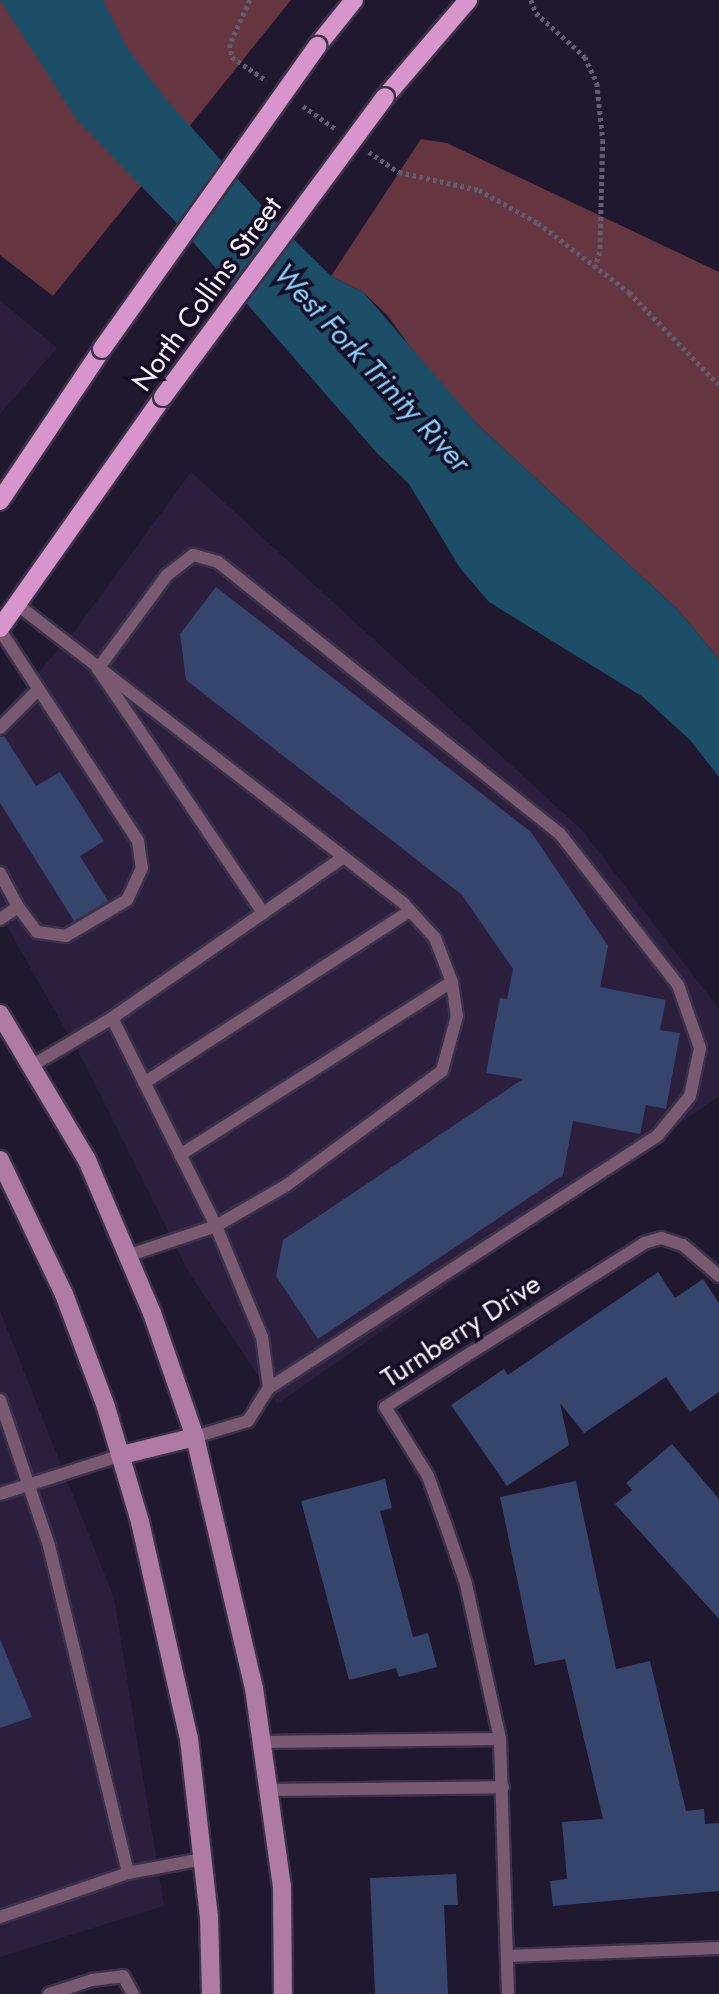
<!DOCTYPE html>
<html>
<head>
<meta charset="utf-8">
<style>
	body { margin:0 }
	#map { position:relative; width:719px; height:1994px; overflow:hidden; background:#20182f; font-family:Jost,sans-serif }
	div>[style] { position:absolute }
	.built>* { inset:0; background:#2b1f3d }
	.forest>* { inset:0; background:#653640 }
	.water>* { inset:0; background:#1c4e67 }
	.building>* { inset:0; background:#36456b }
	.path>* { height:4.5px; margin-top:-2.25px; transform-origin:0; background:repeating-linear-gradient(90deg,#635d70 0 3.5px,transparent 0 7px) }
	.roads { filter:drop-shadow(2px 0 #3a3248) drop-shadow(-2px 0 #3a3248) drop-shadow(0 2px #3a3248) drop-shadow(0 -2px #3a3248) }
	.lane>* { height:12px; margin:-6px; padding:0 6px; transform-origin:6px; border-radius:6px; background:#7a5973 }
	.secondary>* { height:18px; margin:-9px; padding:0 9px; transform-origin:9px; border-radius:9px; background:#af7ba5 }
	.primary>* { height:18px; margin:-9px; padding:0 9px; transform-origin:9px; border-radius:9px; background:#d895cc }
	.bridges { filter:drop-shadow(2px 0 #3a3248) drop-shadow(-2px 0 #3a3248) drop-shadow(0 2px #3a3248) drop-shadow(0 -2px #3a3248) }
	.primary-bridge>* { height:18px; margin:-9px; padding:0 9px; transform-origin:9px; border-radius:9px; background:#d895cc }
	span { translate:-50% -50%; white-space:nowrap; text-align:center; line-height:1.15; -webkit-text-stroke:7px #170e25; paint-order:stroke }
	.street-label { font-size:28px; color:#f6f3fd }
	.water-label { font-size:30px; color:#85d3fd; font-style:italic }
</style>
</head>
<body>
<div id="map">
	<div class="built">
		<i style="clip-path:polygon(0 300px,57px 348px,0 414px)"></i>
		<i style="clip-path:polygon(191px 472px,582px 830px,719px 1009px,719px 1096px,277px 1404px,189px 1273px,85px 1064px,0 914px,0 716px,77px 628px)"></i>
		<i style="clip-path:polygon(0 1311px,114px 1598px,164px 1906px,0 1957px)"></i>
	</div>
	<div class="forest">
		<i style="clip-path:polygon(0 0,291px 0,53px 296px,0 255px)"></i>
		<i style="clip-path:polygon(421px 139px,447px 143px,719px 272px,719px 659px,678px 610px,478px 425px,426px 369px,388px 316px,363px 292px,331px 276px)"></i>
	</div>
	<div class="water">
		<i style="clip-path:polygon(0 0,103px 0,127px 48px,166px 99px,280px 226px,331px 276px,363px 292px,478px 425px,678px 610px,719px 659px,719px 777px,690px 740px,643px 697px,489px 602px,460px 568px,409px 484px,377px 453px,172px 218px,77px 120px)"></i>
	</div>
	<div class="building">
		<i style="clip-path:polygon(216px 587px,531px 832px,608px 946px,600px 987px,666px 1000px,660px 1030px,680px 1033px,666px 1109px,646px 1105px,640px 1134px,573px 1121px,563px 1175px,318px 1339px,276px 1276px,283px 1240px,523px 1079px,486px 1073px,500px 998px,507px 999px,513px 969px,462px 895px,186px 680px,180px 634px)"></i>
		<i style="clip-path:polygon(4px 736px,36px 786px,60px 772px,104px 841px,80px 856px,108px 901px,74px 921px,0 803px,0 737px)"></i>
		<i style="clip-path:polygon(658px 1272px,675px 1298px,703px 1279px,719px 1303px,719px 1392px,690px 1412px,666px 1377px,584px 1433px,560px 1403px,569px 1445px,507px 1486px,451px 1405px,504px 1369px,508px 1375px)"></i>
		<i style="clip-path:polygon(672px 1444px,719px 1499px,719px 1619px,615px 1504px,632px 1490px,626px 1483px)"></i>
		<i style="clip-path:polygon(385px 1479px,392px 1508px,380px 1511px,413px 1637px,428px 1633px,437px 1667px,399px 1677px,396px 1668px,349px 1680px,301px 1501px)"></i>
		<i style="clip-path:polygon(576px 1481px,616px 1669px,650px 1661px,686px 1811px,704px 1809px,705px 1824px,719px 1823px,719px 1891px,553px 1906px,550px 1881px,567px 1879px,562px 1822px,603px 1819px,565px 1659px,535px 1665px,500px 1497px)"></i>
		<i style="clip-path:polygon(0 1639px,32px 1717px,0 1728px)"></i>
		<i style="clip-path:polygon(456px 1874px,458px 1905px,444px 1905px,448px 1994px,375px 1994px,370px 1878px)"></i>
	</div>
	<div class="path">
		<i style="left:250px;top:0;width:48px;rotate:114.4deg"></i>
		<i style="left:230px;top:44px;width:13px;rotate:81deg"></i>
		<i style="left:232px;top:57px;width:42px;rotate:34.4deg"></i>
		<i style="left:531px;top:0;width:14px;rotate:69deg"></i>
		<i style="left:536px;top:13px;width:66px;rotate:41.9deg"></i>
		<i style="left:585px;top:57px;width:29px;rotate:65deg"></i>
		<i style="left:597px;top:83px;width:57px;rotate:84deg"></i>
		<i style="left:603px;top:140px;width:112px;rotate:91.5deg"></i>
		<i style="left:600px;top:252px;width:16px;rotate:108deg"></i>
		<i style="left:303px;top:106px;width:40px;rotate:34.9deg"></i>
		<i style="left:369px;top:152px;width:36px;rotate:34deg"></i>
		<i style="left:399px;top:172px;width:82px;rotate:12.7deg"></i>
		<i style="left:479px;top:190px;width:68px;rotate:29.2deg"></i>
		<i style="left:538px;top:223px;width:114px;rotate:37.2deg"></i>
		<i style="left:629px;top:292px;width:129px;rotate:45.9deg"></i>
	</div>
	<div class="roads">
		<div class="lane">
			<i style="left:19px;top:606px;width:487px;rotate:37.7deg"></i>
			<i style="left:404px;top:904px;width:46px;rotate:47.6deg"></i>
			<i style="left:435px;top:938px;width:47px;rotate:68.9deg"></i>
			<i style="left:452px;top:982px;width:34px;rotate:82deg"></i>
			<i style="left:457px;top:1016px;width:57px;rotate:105.3deg"></i>
			<i style="left:442px;top:1071px;width:192px;rotate:143.7deg"></i>
			<i style="left:287px;top:1185px;width:82px;rotate:150deg"></i>
			<i style="left:216px;top:1226px;width:91px;rotate:161.4deg"></i>
			<i style="left:0;top:630px;width:252px;rotate:56.8deg"></i>
			<i style="left:138px;top:841px;width:27px;rotate:82deg"></i>
			<i style="left:142px;top:868px;width:35px;rotate:115deg"></i>
			<i style="left:127px;top:900px;width:71px;rotate:149.5deg"></i>
			<i style="left:66px;top:936px;width:29px;rotate:-172deg"></i>
			<i style="left:37px;top:932px;width:31px;rotate:-127deg"></i>
			<i style="left:18px;top:907px;width:22px;rotate:146deg"></i>
			<i style="left:0;top:728px;width:55px;rotate:-45deg"></i>
			<i style="left:0;top:873px;width:38px;rotate:62deg"></i>
			<i style="left:112px;top:1018px;width:233px;rotate:63.4deg"></i>
			<i style="left:216px;top:1226px;width:120px;rotate:67.5deg"></i>
			<i style="left:262px;top:1337px;width:51px;rotate:82.2deg"></i>
			<i style="left:33px;top:1065px;width:92px;rotate:-30.7deg"></i>
			<i style="left:112px;top:1018px;width:280px;rotate:-34.8deg"></i>
			<i style="left:144px;top:1083px;width:317px;rotate:-32.9deg"></i>
			<i style="left:180px;top:1155px;width:322px;rotate:-32.5deg"></i>
			<i style="left:0;top:1400px;width:154px;rotate:71.4deg"></i>
			<i style="left:49px;top:1546px;width:336px;rotate:76.4deg"></i>
			<i style="left:195px;top:1437px;width:55px;rotate:-16.8deg"></i>
			<i style="left:248px;top:1421px;width:39px;rotate:-58deg"></i>
			<i style="left:269px;top:1388px;width:464px;rotate:-33deg"></i>
			<i style="left:658px;top:1135px;width:50px;rotate:-50.6deg"></i>
			<i style="left:690px;top:1096px;width:49px;rotate:-78.2deg"></i>
			<i style="left:700px;top:1048px;width:67px;rotate:-109.2deg"></i>
			<i style="left:678px;top:985px;width:192px;rotate:-128deg"></i>
			<i style="left:560px;top:834px;width:437px;rotate:-141.5deg"></i>
			<i style="left:218px;top:562px;width:26px;rotate:-164deg"></i>
			<i style="left:193px;top:555px;width:33px;rotate:142deg"></i>
			<i style="left:167px;top:575px;width:117px;rotate:126.3deg"></i>
			<i style="left:98px;top:669px;width:295px;rotate:55.9deg"></i>
			<i style="left:0;top:1494px;width:128px;rotate:-17.7deg"></i>
			<i style="left:261px;top:1742px;width:239px;rotate:-0.7deg"></i>
			<i style="left:269px;top:1790px;width:234px;rotate:-0.7deg"></i>
			<i style="left:0;top:1917px;width:135px;rotate:-19deg"></i>
			<i style="left:128px;top:1873px;width:76px;rotate:-10.6deg"></i>
			<i style="left:507px;top:1956px;width:212px;rotate:-2.2deg"></i>
			<i style="left:49px;top:1994px;width:45px;rotate:-18deg"></i>
			<i style="left:92px;top:1980px;width:31px;rotate:-7deg"></i>
			<i style="left:123px;top:1976px;width:21px;rotate:61deg"></i>
			<i style="left:508px;top:1994px;width:255px;rotate:-91.8deg"></i>
			<i style="left:500px;top:1739px;width:159px;rotate:-102.4deg"></i>
			<i style="left:466px;top:1584px;width:65px;rotate:-109deg"></i>
			<i style="left:445px;top:1523px;width:50px;rotate:-109.9deg"></i>
			<i style="left:428px;top:1476px;width:81px;rotate:-121.9deg"></i>
			<i style="left:385px;top:1407px;width:307px;rotate:-32.3deg"></i>
			<i style="left:644px;top:1243px;width:18px;rotate:-16deg"></i>
			<i style="left:661px;top:1238px;width:23px;rotate:18deg"></i>
			<i style="left:683px;top:1245px;width:48px;rotate:40.7deg"></i>
		</div>
		<div class="secondary">
			<i style="left:0;top:1014px;width:170px;rotate:59.2deg"></i>
			<i style="left:87px;top:1160px;width:166px;rotate:67deg"></i>
			<i style="left:152px;top:1313px;width:131px;rotate:70.9deg"></i>
			<i style="left:195px;top:1437px;width:258px;rotate:76.8deg"></i>
			<i style="left:254px;top:1688px;width:200px;rotate:82deg"></i>
			<i style="left:282px;top:1886px;width:108px;rotate:89.5deg"></i>
			<i style="left:0;top:1160px;width:148px;rotate:64.5deg"></i>
			<i style="left:64px;top:1294px;width:121px;rotate:69.6deg"></i>
			<i style="left:106px;top:1407px;width:120px;rotate:73.5deg"></i>
			<i style="left:140px;top:1522px;width:222px;rotate:77.3deg"></i>
			<i style="left:189px;top:1739px;width:178px;rotate:83.6deg"></i>
			<i style="left:209px;top:1916px;width:78px;rotate:88.5deg"></i>
			<i style="left:122px;top:1455px;width:75px;rotate:-13.9deg"></i>
		</div>
		<div class="primary">
			<i style="left:317px;top:46px;width:59px;rotate:-51.2deg"></i>
			<i style="left:385px;top:97px;width:128px;rotate:-49.4deg"></i>
			<i style="left:0;top:501px;width:183px;rotate:-56.1deg"></i>
			<i style="left:0;top:628px;width:283px;rotate:-54.8deg"></i>
		</div>
	</div>
	<div class="bridges">
		<div class="primary-bridge">
			<i style="left:102px;top:349px;width:372px;rotate:-54.6deg"></i>
			<i style="left:163px;top:397px;width:373px;rotate:-53.5deg"></i>
		</div>
	</div>
	<div class="street-label">
		<span style="left:207px;top:294px;rotate:-54deg">North Collins Street</span>
		<span style="left:461px;top:1331px;rotate:-33deg">Turnberry Drive</span>
	</div>
	<div class="water-label">
		<span style="left:372px;top:368px;rotate:47deg">West Fork Trinity River</span>
	</div>
</div>
</body>
</html>
